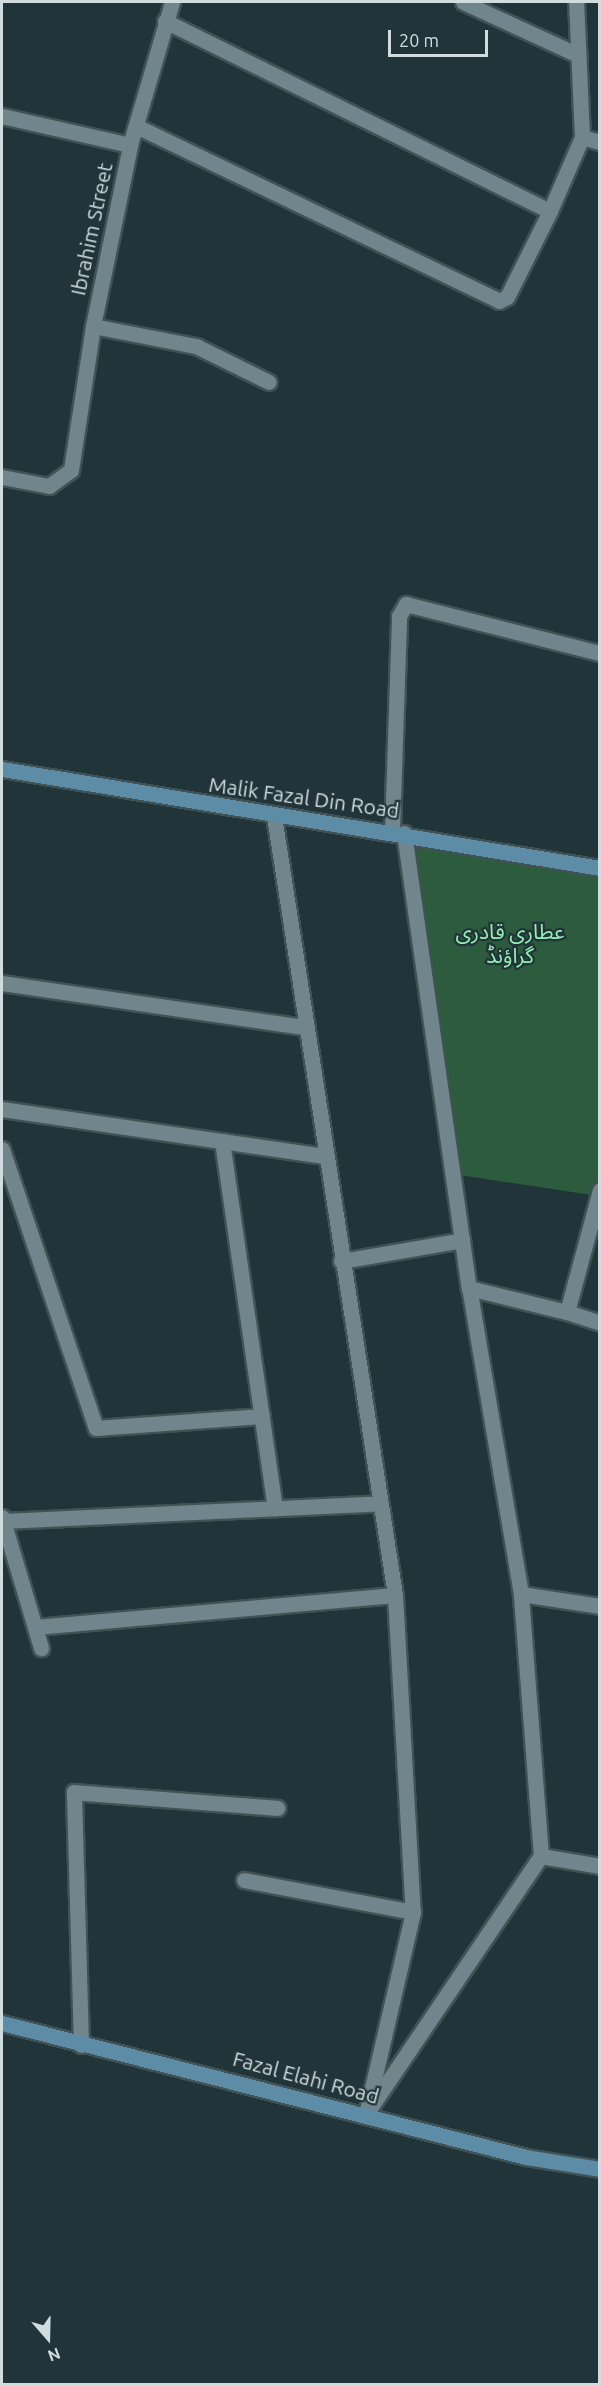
<!DOCTYPE html>
<html>
<head>
<meta charset="utf-8">
<style>
	body { margin:0 }
	#map { position:relative; width:601px; height:2386px; overflow:hidden; background:#213439; font-family:Ubuntu,"Noto Sans Arabic",sans-serif }
	div>[style] { position:absolute }
	.green>* { inset:0; background:#2d5b3d }
	.roads { filter:drop-shadow(2px 0 #415255) drop-shadow(-2px 0 #415255) drop-shadow(0 2px #415255) drop-shadow(0 -2px #415255) }
	.street>* { height:15px; margin:-7.5px; padding:0 7.5px; transform-origin:7.5px; border-radius:7.5px; background:#71868c }
	.secondary>* { height:15px; margin:-7.5px; padding:0 7.5px; transform-origin:7.5px; border-radius:7.5px; background:#5d8ca7 }
	span { translate:-50% -50%; white-space:nowrap; text-align:center; line-height:1.15; -webkit-text-stroke:4.5px #213439; paint-order:stroke }
	.street-label { font-size:21px; color:#d0dcde }
	.park-label { font-size:21px; color:#94f0b1 }
	.frame { position:absolute; inset:0; border:3px solid #d0dcde; pointer-events:none }
	.north { position:absolute; left:18px; top:2308px; width:60px; height:60px; -webkit-text-stroke:4px #213439; paint-order:stroke; rotate:160deg; font-size:16px; font-weight:700; line-height:24px; text-align:center; color:#d0dcde }
	.north::after { content:''; display:block; margin:auto; width:21px; height:27px; background:#d0dcde; clip-path:polygon(50% 0,100% 100%,50% 72%,0 100%) }
	.scale { position:absolute; left:388px; top:30px; width:100px; height:27px; box-sizing:border-box; border:3px solid #d0dcde; border-top:0; padding-left:8px; font-size:18px; line-height:21px; white-space:nowrap; color:#d0dcde; -webkit-text-stroke:4px #213439; paint-order:stroke }
</style>
</head>
<body>
<div id="map">
	<div class="green">
		<i style="clip-path:polygon(404px 833px,599px 869px,598px 1196px,453px 1174px)"></i>
	</div>
	<div class="roads">
		<div class="street">
			<i style="left:463px;top:2px;width:127px;rotate:24.7deg"></i>
			<i style="left:165px;top:21px;width:429px;rotate:26.3deg"></i>
			<i style="left:2px;top:116px;width:131px;rotate:12.8deg"></i>
			<i style="left:136px;top:126px;width:403px;rotate:25.7deg"></i>
			<i style="left:499px;top:301px;width:9px;rotate:-27deg"></i>
			<i style="left:507px;top:297px;width:96px;rotate:-63.4deg"></i>
			<i style="left:550px;top:211px;width:81px;rotate:-66.6deg"></i>
			<i style="left:582px;top:137px;width:135px;rotate:-92.5deg"></i>
			<i style="left:582px;top:137px;width:19px;rotate:16deg"></i>
			<i style="left:93px;top:326px;width:105px;rotate:11deg"></i>
			<i style="left:196px;top:346px;width:81px;rotate:26.3deg"></i>
			<i style="left:2px;top:477px;width:48px;rotate:10.8deg"></i>
			<i style="left:49px;top:486px;width:27px;rotate:-36deg"></i>
			<i style="left:71px;top:470px;width:146px;rotate:-81.3deg"></i>
			<i style="left:93px;top:326px;width:185px;rotate:-78.4deg"></i>
			<i style="left:130px;top:145px;width:149px;rotate:-73.6deg"></i>
			<i style="left:274px;top:816px;width:788px;rotate:81.17deg"></i>
			<i style="left:395px;top:1595px;width:318px;rotate:86.8deg"></i>
			<i style="left:413px;top:1912px;width:207px;rotate:103.1deg"></i>
			<i style="left:366px;top:2114px;width:312px;rotate:-55.9deg"></i>
			<i style="left:541px;top:1856px;width:263px;rotate:-94.4deg"></i>
			<i style="left:521px;top:1594px;width:310px;rotate:-99.6deg"></i>
			<i style="left:469px;top:1288px;width:101px;rotate:13.8deg"></i>
			<i style="left:567px;top:1312px;width:126px;rotate:-74.9deg"></i>
			<i style="left:392px;top:831px;width:215px;rotate:-88.1deg"></i>
			<i style="left:399px;top:616px;width:14px;rotate:-60deg"></i>
			<i style="left:406px;top:604px;width:200px;rotate:14.2deg"></i>
			<i style="left:404px;top:833px;width:460px;rotate:81.9deg"></i>
			<i style="left:2px;top:983px;width:306px;rotate:8.3deg"></i>
			<i style="left:2px;top:1109px;width:325px;rotate:8.3deg"></i>
			<i style="left:222px;top:1141px;width:371px;rotate:81.8deg"></i>
			<i style="left:2px;top:1149px;width:294px;rotate:71.4deg"></i>
			<i style="left:96px;top:1428px;width:166px;rotate:-4.1deg"></i>
			<i style="left:341px;top:1261px;width:123px;rotate:-9.8deg"></i>
			<i style="left:567px;top:1312px;width:35px;rotate:18deg"></i>
			<i style="left:2px;top:1517px;width:137px;rotate:73.4deg"></i>
			<i style="left:3px;top:1521px;width:377px;rotate:-2.7deg"></i>
			<i style="left:521px;top:1594px;width:80px;rotate:8.6deg"></i>
			<i style="left:35px;top:1627px;width:361px;rotate:-5.1deg"></i>
			<i style="left:541px;top:1856px;width:60px;rotate:9.6deg"></i>
			<i style="left:244px;top:1880px;width:172px;rotate:10.7deg"></i>
			<i style="left:81px;top:2045px;width:253px;rotate:-91.6deg"></i>
			<i style="left:74px;top:1792px;width:204px;rotate:4.5deg"></i>
		</div>
		<div class="secondary">
			<i style="left:2px;top:769px;width:606px;rotate:9.4deg"></i>
			<i style="left:2px;top:2023px;width:541px;rotate:14.34deg"></i>
			<i style="left:526px;top:2157px;width:75px;rotate:9.2deg"></i>
		</div>
	</div>
	<div class="street-label">
		<span style="left:91px;top:229px;rotate:-78deg">Ibrahim Street</span>
		<span style="left:304px;top:797px;rotate:8deg">Malik Fazal Din Road</span>
		<span style="left:306px;top:2077px;rotate:15deg">Fazal Elahi Road</span>
	</div>
	<div class="park-label">
		<span style="left:510px;top:943px">عطاری قادری<br>گراؤنڈ</span>
	</div>
	<div class="frame"></div>
	<div class="north">N</div>
	<div class="scale">20 m</div>
</div>
</body>
</html>
